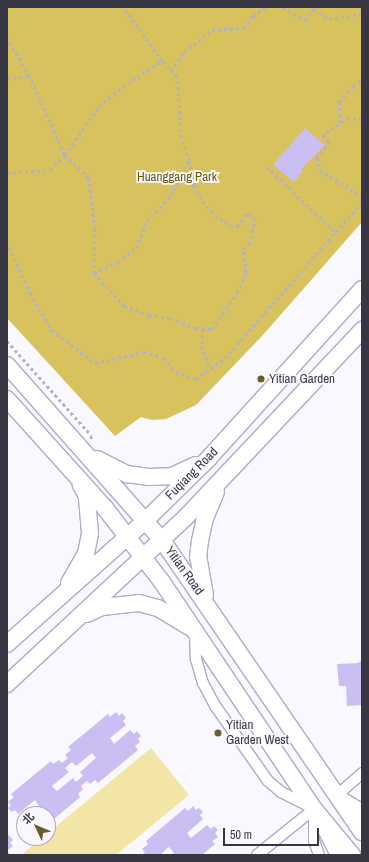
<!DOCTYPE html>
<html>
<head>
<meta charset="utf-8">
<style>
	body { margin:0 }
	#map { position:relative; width:369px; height:862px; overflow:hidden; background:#faf8ff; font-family:"Archivo Narrow","Noto Sans SC",sans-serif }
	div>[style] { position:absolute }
	.green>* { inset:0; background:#f3e5a5 }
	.forest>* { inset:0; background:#d7c25e }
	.building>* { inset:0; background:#cbbef2 }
	.path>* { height:2.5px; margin-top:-1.25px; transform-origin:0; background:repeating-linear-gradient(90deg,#b5b2bb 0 3px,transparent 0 6px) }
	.roads { filter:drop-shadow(1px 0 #b2aaca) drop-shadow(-1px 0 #b2aaca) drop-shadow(0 1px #b2aaca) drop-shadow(0 -1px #b2aaca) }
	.street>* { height:10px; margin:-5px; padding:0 5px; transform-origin:5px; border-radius:5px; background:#fff }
	.secondary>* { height:15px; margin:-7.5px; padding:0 7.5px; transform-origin:7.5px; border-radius:7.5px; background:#fff }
	.primary>* { height:16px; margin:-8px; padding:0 8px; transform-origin:8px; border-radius:8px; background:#fff }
	.dots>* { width:11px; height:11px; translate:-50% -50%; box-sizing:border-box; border:2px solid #faf8ff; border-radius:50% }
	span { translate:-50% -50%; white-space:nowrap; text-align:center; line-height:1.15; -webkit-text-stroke:3.5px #faf8ff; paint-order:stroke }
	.park-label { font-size:13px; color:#655706 }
	.poi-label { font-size:13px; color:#393643 }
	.left { translate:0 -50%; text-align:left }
	.street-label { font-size:13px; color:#393643 }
	.frame { position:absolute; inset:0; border:8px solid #393643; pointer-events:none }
	.north { position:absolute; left:16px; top:806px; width:40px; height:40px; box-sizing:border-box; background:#faf8ff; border:1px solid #adaab4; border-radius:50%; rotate:314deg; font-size:11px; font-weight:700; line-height:16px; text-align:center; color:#393643 }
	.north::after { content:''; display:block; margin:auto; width:14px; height:18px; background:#685d2a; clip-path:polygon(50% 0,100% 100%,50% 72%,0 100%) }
	.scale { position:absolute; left:223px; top:828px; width:96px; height:18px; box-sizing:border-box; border:2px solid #393643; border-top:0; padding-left:5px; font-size:12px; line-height:14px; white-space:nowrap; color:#393643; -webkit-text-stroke:3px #faf8ff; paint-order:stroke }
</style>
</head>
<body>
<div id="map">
	<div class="green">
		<i style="clip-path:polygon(151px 748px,189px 795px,116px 855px,21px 855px,42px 838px,48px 838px,48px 833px)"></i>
	</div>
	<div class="forest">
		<i style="clip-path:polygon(7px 7px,362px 7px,362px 222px,262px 336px,196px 405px,166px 419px,152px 420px,141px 417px,115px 436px,7px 318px)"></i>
	</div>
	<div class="building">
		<i style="clip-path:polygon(305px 128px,325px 145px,301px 169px,303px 171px,294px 182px,273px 165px)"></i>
		<i style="clip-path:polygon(362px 660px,362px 705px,347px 706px,346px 686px,339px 686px,337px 664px,358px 663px)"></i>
		<i style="clip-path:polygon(evenodd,116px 712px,119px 716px,122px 713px,126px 718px,123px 721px,126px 725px,110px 738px,114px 744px,130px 730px,134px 734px,137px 731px,141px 736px,138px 739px,140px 742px,135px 746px,138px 750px,98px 783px,95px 780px,90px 784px,87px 781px,81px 786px,83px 789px,78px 794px,80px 797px,48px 824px,48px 814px,29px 814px,39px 806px,35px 800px,18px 814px,15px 810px,12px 812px,8px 808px,11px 805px,8px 802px,14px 797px,11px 794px,51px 761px,53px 764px,59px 760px,62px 763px,68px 758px,65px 755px,71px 750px,68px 747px,108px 714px,110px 717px,116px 712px,92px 753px,96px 758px,80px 772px,83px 776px,76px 782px,73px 778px,57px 791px,52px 786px,69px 772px,65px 768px,72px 762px,76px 766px,92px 753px)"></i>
		<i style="clip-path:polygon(193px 806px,196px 810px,199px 808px,203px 812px,200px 815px,203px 819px,187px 833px,191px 838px,207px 825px,211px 829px,214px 826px,218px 830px,215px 833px,218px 837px,212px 841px,215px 844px,202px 855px,171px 855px,174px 853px,169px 847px,160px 855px,142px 855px,145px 852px,142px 849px,148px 844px,146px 841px,185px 808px,188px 811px)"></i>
		<i style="clip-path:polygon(9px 835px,13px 840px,10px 843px,13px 846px,7px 851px,10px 854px,7px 855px,7px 837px)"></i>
	</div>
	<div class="path">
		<i style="left:283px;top:7px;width:26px;rotate:31deg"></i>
		<i style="left:305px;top:20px;width:16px;rotate:-55deg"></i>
		<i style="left:314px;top:9px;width:18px;rotate:34deg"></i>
		<i style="left:329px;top:19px;width:33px;rotate:-9deg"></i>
		<i style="left:7px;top:37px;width:44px;rotate:59.9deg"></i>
		<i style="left:29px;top:75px;width:88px;rotate:65.8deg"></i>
		<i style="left:65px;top:155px;width:33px;rotate:44deg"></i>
		<i style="left:89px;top:178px;width:51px;rotate:83.3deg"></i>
		<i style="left:95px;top:229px;width:44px;rotate:91.3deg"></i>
		<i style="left:94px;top:273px;width:45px;rotate:47.7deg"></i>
		<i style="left:124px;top:306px;width:27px;rotate:20deg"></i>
		<i style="left:149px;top:315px;width:22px;rotate:8deg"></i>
		<i style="left:171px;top:318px;width:27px;rotate:22deg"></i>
		<i style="left:196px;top:328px;width:16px;rotate:4deg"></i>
		<i style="left:212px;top:329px;width:44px;rotate:-55.2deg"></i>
		<i style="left:237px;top:293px;width:22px;rotate:-66deg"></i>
		<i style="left:246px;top:273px;width:24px;rotate:-97deg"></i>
		<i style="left:243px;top:249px;width:8px;rotate:-40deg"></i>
		<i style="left:249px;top:244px;width:26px;rotate:-77deg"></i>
		<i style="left:255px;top:219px;width:10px;rotate:-151deg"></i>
		<i style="left:246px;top:214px;width:14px;rotate:120deg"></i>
		<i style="left:239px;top:226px;width:6px;rotate:171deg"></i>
		<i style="left:233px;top:227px;width:19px;rotate:-148deg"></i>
		<i style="left:217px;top:217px;width:18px;rotate:-135deg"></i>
		<i style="left:204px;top:204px;width:20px;rotate:-120deg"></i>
		<i style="left:194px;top:187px;width:26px;rotate:-101deg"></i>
		<i style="left:171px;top:71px;width:23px;rotate:-56deg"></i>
		<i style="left:184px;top:52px;width:36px;rotate:-38deg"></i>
		<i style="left:212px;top:30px;width:32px;rotate:-4deg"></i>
		<i style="left:244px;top:28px;width:15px;rotate:-53deg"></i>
		<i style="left:253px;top:16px;width:16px;rotate:-35deg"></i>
		<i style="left:7px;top:79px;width:22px;rotate:-10deg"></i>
		<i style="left:362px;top:120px;width:13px;rotate:-171deg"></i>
		<i style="left:349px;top:118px;width:31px;rotate:147deg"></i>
		<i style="left:323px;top:135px;width:10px;rotate:45deg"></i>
		<i style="left:330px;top:142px;width:21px;rotate:129deg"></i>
		<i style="left:317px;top:158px;width:12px;rotate:76deg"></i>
		<i style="left:320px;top:170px;width:50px;rotate:32.7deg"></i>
		<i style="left:340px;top:123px;width:21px;rotate:-93deg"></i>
		<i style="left:339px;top:102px;width:21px;rotate:-49deg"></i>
		<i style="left:353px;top:86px;width:11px;rotate:-34deg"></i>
		<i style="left:267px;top:167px;width:94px;rotate:43.7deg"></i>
		<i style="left:7px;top:173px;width:43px;rotate:-4deg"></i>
		<i style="left:50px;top:170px;width:21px;rotate:-45deg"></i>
		<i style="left:65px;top:155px;width:60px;rotate:-55.2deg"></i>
		<i style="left:99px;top:106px;width:36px;rotate:-39deg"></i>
		<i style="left:127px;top:83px;width:41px;rotate:-32.2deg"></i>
		<i style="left:7px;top:242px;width:56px;rotate:65.7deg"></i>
		<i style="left:30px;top:293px;width:43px;rotate:59.3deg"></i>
		<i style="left:52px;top:330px;width:54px;rotate:37.5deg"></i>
		<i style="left:95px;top:363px;width:50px;rotate:-12.7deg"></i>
		<i style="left:144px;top:352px;width:21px;rotate:17deg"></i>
		<i style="left:164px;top:358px;width:18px;rotate:49deg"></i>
		<i style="left:176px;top:372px;width:21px;rotate:19deg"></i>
		<i style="left:196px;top:379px;width:36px;rotate:-36deg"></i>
		<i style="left:225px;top:358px;width:208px;rotate:-48.7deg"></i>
		<i style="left:94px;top:273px;width:26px;rotate:-25deg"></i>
		<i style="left:118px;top:262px;width:23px;rotate:-38deg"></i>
		<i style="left:136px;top:248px;width:29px;rotate:-68deg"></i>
		<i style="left:147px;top:221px;width:34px;rotate:-47deg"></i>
		<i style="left:170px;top:196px;width:40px;rotate:-62deg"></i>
		<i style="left:189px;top:161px;width:24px;rotate:-109deg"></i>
		<i style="left:181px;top:138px;width:61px;rotate:-93.8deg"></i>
		<i style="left:177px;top:77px;width:22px;rotate:-133deg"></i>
		<i style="left:162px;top:61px;width:67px;rotate:-125.8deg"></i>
		<i style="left:203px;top:329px;width:17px;rotate:93deg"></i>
		<i style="left:202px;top:346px;width:23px;rotate:70deg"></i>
		<i style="left:7px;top:341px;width:127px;rotate:48.2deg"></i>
		<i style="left:92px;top:436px;width:4px;rotate:117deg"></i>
	</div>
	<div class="roads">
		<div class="street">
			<i style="left:195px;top:634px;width:25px;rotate:88deg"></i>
			<i style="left:196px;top:659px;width:25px;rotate:74deg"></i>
			<i style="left:203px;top:683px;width:27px;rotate:62deg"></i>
			<i style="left:216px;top:707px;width:90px;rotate:54.9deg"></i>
			<i style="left:268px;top:781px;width:17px;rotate:40deg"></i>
			<i style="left:281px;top:792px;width:35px;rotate:27deg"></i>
			<i style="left:336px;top:796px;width:35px;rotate:-41deg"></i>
			<i style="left:314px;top:809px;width:32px;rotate:90deg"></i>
			<i style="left:314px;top:841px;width:15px;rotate:70deg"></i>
			<i style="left:257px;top:855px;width:73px;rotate:-38.9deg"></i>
		</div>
		<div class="secondary">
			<i style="left:339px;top:798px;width:27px;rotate:31deg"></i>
			<i style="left:324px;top:827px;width:31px;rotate:63deg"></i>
		</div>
		<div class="primary">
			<i style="left:7px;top:365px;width:234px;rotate:48.5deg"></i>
			<i style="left:162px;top:540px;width:354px;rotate:55.6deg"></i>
			<i style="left:7px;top:399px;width:147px;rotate:48deg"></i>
			<i style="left:105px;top:508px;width:93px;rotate:52.4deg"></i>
			<i style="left:162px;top:582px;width:273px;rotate:56.2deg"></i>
			<i style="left:314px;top:809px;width:60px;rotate:50.4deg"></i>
			<i style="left:97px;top:459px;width:34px;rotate:27deg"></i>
			<i style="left:127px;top:474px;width:21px;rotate:8deg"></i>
			<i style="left:148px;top:477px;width:24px;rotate:-2deg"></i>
			<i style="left:172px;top:476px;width:26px;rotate:-25deg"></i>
			<i style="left:69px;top:583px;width:34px;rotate:-60deg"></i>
			<i style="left:86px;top:554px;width:21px;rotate:-79deg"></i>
			<i style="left:90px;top:533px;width:37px;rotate:-95deg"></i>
			<i style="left:87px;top:496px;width:13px;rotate:-119deg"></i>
			<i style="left:205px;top:595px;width:39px;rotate:-100deg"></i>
			<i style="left:198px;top:557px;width:16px;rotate:-83deg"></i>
			<i style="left:200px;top:541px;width:24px;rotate:-78deg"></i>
			<i style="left:205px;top:518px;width:28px;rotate:-67deg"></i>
			<i style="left:87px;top:614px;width:17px;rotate:-25deg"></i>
			<i style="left:102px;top:607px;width:37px;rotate:-6deg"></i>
			<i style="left:139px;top:603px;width:20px;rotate:15deg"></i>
			<i style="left:158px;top:608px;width:37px;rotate:31deg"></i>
			<i style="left:7px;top:644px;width:186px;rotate:-41.7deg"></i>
			<i style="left:146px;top:520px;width:88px;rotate:-44.5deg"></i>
			<i style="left:209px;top:458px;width:228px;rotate:-47.8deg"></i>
			<i style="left:7px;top:684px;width:245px;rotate:-43deg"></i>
			<i style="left:186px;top:517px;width:257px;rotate:-46.7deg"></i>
		</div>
	</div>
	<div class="dots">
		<i style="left:261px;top:379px;background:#685d2a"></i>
		<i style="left:218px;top:733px;background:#685d2a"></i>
	</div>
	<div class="park-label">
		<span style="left:177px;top:177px">Huanggang Park</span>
	</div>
	<div class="poi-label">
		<span class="left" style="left:269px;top:379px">Yitian Garden</span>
		<span class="left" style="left:226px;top:733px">Yitian<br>Garden West</span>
	</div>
	<div class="street-label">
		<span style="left:192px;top:474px;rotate:-45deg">Fuqiang Road</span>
		<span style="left:184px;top:571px;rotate:54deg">Yitian Road</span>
	</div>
	<div class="frame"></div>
	<div class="north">北</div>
	<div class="scale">50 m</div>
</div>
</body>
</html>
